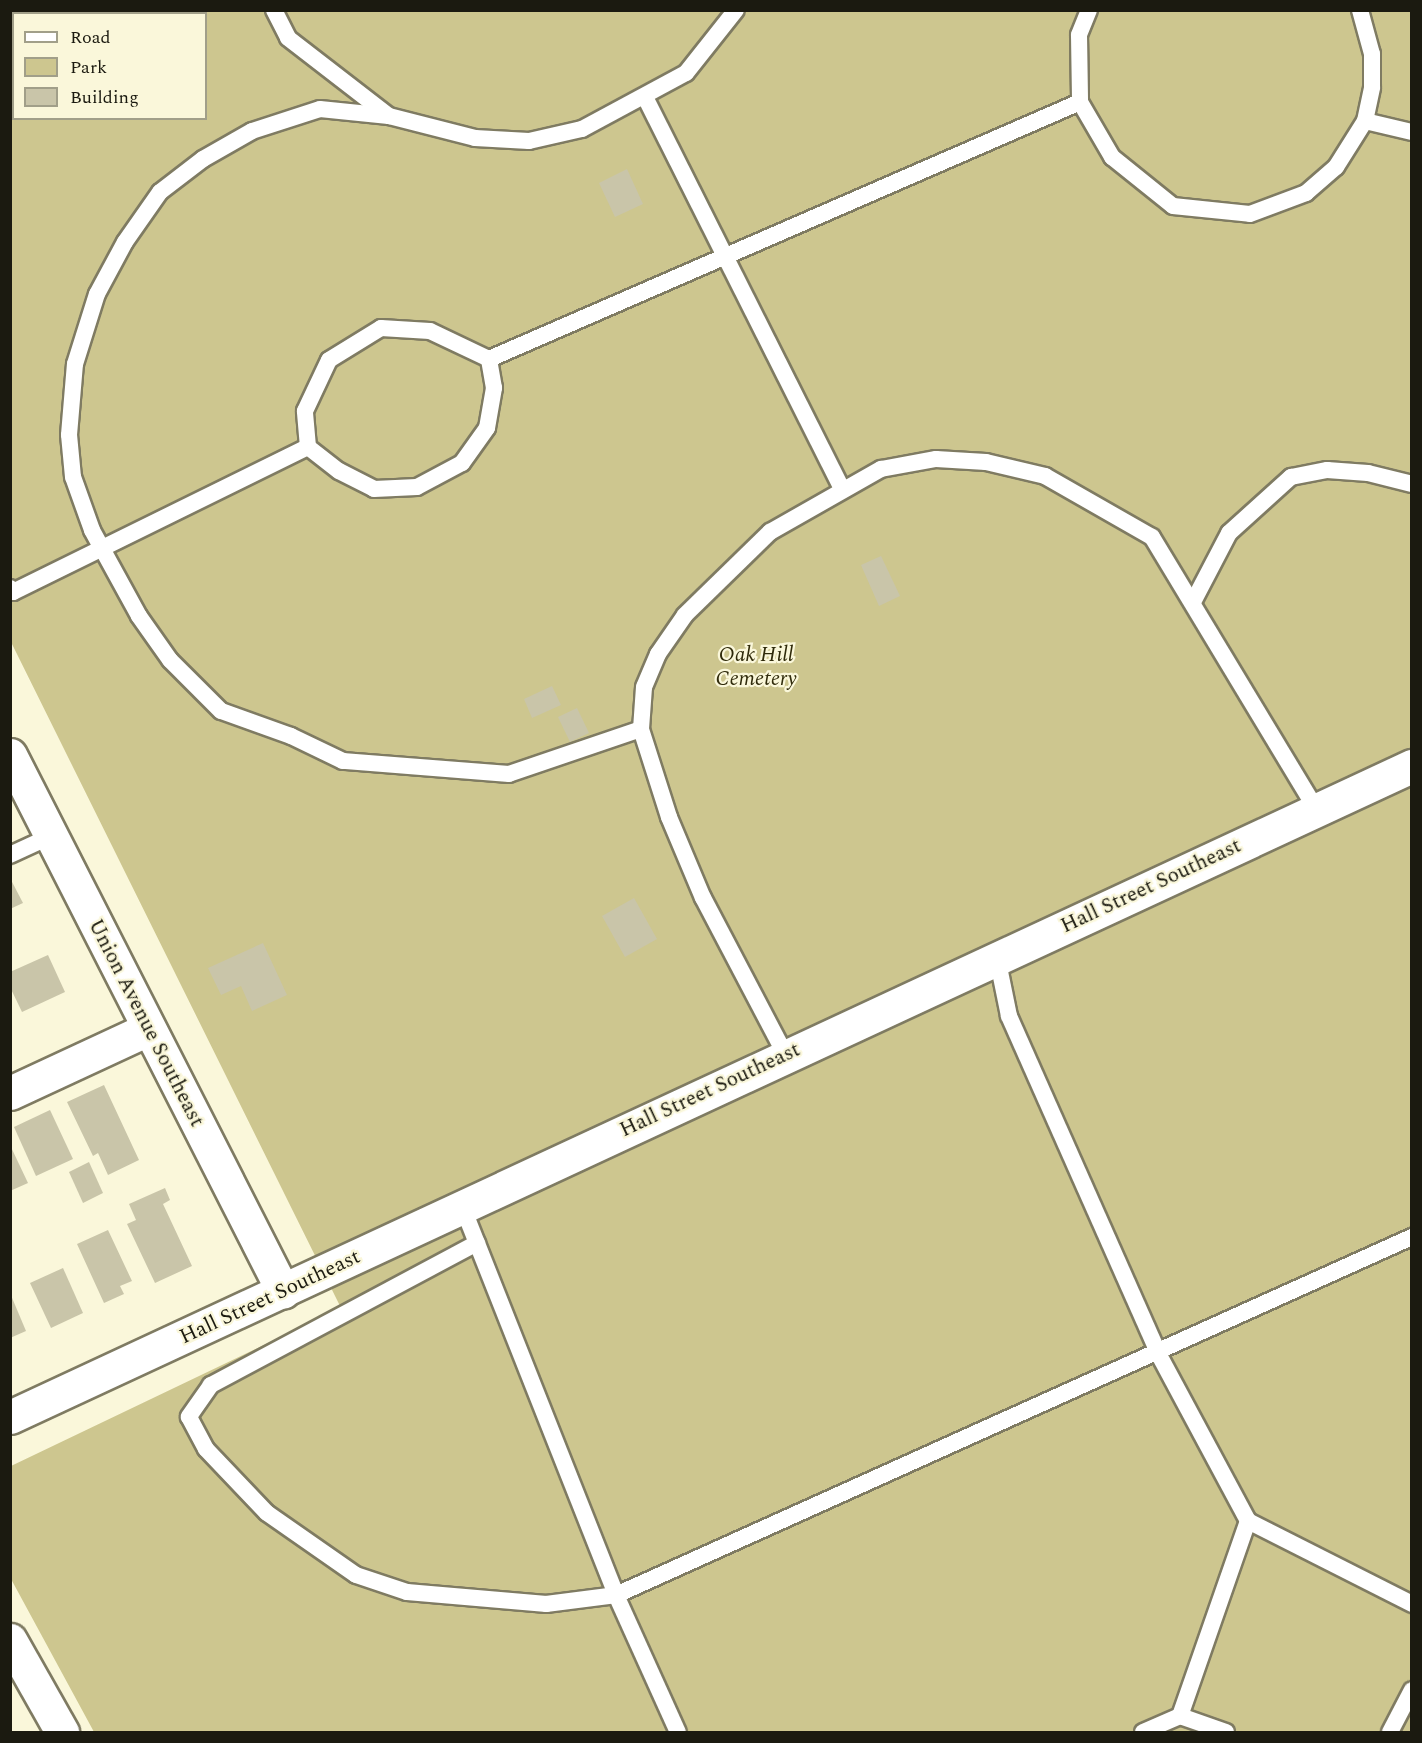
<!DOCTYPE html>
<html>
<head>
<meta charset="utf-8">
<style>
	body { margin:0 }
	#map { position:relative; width:1422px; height:1743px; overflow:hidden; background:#faf7da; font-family:Spectral,serif }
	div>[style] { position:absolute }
	.green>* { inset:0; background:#cdc68f }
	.building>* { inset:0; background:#c9c5a9 }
	.roads { filter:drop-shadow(2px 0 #7f7b62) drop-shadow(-2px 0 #7f7b62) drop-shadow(0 2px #7f7b62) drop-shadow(0 -2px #7f7b62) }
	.service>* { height:16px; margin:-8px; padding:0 8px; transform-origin:8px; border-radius:8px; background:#fff }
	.minor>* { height:33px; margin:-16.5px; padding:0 16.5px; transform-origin:16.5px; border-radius:16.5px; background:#fff }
	.secondary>* { height:33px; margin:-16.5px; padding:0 16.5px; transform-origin:16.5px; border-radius:16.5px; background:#fff }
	span { translate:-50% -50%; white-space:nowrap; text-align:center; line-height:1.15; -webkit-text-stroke:4.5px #faf7da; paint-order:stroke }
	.park-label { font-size:21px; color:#2f2a0a; font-style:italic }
	.street-label { font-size:21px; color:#1b1a10 }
	.frame { position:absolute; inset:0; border:12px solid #1b1a10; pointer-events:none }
	.legend { position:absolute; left:12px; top:12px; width:195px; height:108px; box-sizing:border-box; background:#faf7da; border:2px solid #a19f89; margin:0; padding:8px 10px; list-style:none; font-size:18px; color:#1b1a10 }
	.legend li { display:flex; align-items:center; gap:12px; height:30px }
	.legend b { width:30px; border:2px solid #a19f89 }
</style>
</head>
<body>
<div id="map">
	<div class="green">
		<i style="clip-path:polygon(evenodd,11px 11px,1411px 11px,1411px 1732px,94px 1732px,11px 1579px,11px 1466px,341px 1308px,11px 642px,11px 11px,14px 14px,206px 14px,206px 118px,14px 118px,14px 14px)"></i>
	</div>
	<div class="building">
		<i style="clip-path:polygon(627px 169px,643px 204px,615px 217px,599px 183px)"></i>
		<i style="clip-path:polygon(881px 556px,900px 596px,879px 606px,861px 565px)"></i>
		<i style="clip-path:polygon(552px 686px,561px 705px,532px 718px,524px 699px)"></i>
		<i style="clip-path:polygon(577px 708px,589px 733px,570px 742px,558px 717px)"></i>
		<i style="clip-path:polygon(10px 878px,23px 903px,10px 909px)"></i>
		<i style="clip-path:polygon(634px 898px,657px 939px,625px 957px,602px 916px)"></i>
		<i style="clip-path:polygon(263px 943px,287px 995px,252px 1011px,241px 986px,221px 995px,208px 968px)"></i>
		<i style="clip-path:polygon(48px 955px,65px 992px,22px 1012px,10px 987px,10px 972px)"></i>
		<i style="clip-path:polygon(104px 1085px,139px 1160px,108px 1175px,98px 1153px,93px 1156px,67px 1102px)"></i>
		<i style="clip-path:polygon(50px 1110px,73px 1159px,36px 1176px,14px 1127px)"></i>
		<i style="clip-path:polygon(10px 1145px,28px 1183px,10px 1191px)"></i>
		<i style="clip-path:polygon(89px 1162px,103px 1193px,83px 1203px,69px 1172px)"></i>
		<i style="clip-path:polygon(165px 1188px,170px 1200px,163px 1204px,192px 1266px,155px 1283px,127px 1224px,136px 1220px,129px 1204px)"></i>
		<i style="clip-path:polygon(108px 1230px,132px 1281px,120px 1286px,124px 1294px,104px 1303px,77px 1244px)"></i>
		<i style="clip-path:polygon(63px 1268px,83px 1313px,51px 1328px,30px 1283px)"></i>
		<i style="clip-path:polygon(10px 1293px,26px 1331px,10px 1338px)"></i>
	</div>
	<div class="roads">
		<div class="service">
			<i style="left:274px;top:10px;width:31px;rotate:63deg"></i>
			<i style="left:288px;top:38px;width:128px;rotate:37.7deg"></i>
			<i style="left:1089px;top:10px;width:27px;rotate:112deg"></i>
			<i style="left:1079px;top:35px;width:67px;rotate:89.1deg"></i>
			<i style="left:1080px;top:102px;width:64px;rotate:59.8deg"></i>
			<i style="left:1112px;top:157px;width:78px;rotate:38.8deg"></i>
			<i style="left:1173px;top:206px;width:77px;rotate:5.9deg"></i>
			<i style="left:1250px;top:214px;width:60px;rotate:-20.6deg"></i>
			<i style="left:1306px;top:193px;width:40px;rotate:-41deg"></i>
			<i style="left:1336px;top:167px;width:54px;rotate:-57.8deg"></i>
			<i style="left:1365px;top:121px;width:35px;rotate:-78deg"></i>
			<i style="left:1372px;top:87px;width:33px;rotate:-90deg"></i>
			<i style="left:1372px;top:54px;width:46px;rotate:-105.3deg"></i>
			<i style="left:645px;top:97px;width:439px;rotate:63.3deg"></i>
			<i style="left:1365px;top:121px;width:48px;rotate:13.2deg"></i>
			<i style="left:308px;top:447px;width:39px;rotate:38deg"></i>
			<i style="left:339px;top:471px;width:39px;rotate:27deg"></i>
			<i style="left:374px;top:489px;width:43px;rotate:-2.7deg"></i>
			<i style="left:417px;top:487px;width:51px;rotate:-28.1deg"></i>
			<i style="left:462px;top:463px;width:43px;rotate:-54.5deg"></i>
			<i style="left:487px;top:428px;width:41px;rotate:-80.1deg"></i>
			<i style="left:494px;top:388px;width:29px;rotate:-100deg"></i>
			<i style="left:10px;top:588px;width:5px;rotate:53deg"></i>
			<i style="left:13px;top:592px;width:329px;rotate:-26.2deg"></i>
			<i style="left:308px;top:447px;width:36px;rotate:-95deg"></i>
			<i style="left:305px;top:411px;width:56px;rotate:-64.8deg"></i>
			<i style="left:329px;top:360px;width:61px;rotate:-31.6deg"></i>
			<i style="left:381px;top:328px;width:49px;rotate:3.5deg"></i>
			<i style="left:430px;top:331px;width:65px;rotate:25.4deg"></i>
			<i style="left:489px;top:359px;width:644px;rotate:-23.5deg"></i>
			<i style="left:1193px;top:602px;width:78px;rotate:-62.4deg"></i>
			<i style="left:1229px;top:533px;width:84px;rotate:-42.1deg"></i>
			<i style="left:1291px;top:477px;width:37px;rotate:-11deg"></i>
			<i style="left:1327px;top:470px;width:41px;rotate:4.2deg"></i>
			<i style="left:1368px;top:473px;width:45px;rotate:14deg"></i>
			<i style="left:641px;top:729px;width:139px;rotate:161.2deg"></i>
			<i style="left:509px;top:774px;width:167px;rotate:-175.5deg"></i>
			<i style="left:343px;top:761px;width:58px;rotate:-154.3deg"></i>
			<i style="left:291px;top:736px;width:74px;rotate:-160.3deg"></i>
			<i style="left:221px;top:711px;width:72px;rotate:-135deg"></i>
			<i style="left:170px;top:660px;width:54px;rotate:-125.2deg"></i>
			<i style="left:139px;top:616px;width:98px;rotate:-118.7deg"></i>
			<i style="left:92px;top:530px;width:56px;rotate:-109.7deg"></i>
			<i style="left:73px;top:477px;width:42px;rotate:-95.4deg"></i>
			<i style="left:69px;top:435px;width:71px;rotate:-85.2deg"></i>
			<i style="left:75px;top:364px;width:73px;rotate:-72.6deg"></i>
			<i style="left:97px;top:294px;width:59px;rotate:-61.7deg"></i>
			<i style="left:125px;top:242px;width:61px;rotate:-55deg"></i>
			<i style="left:160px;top:192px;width:54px;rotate:-37.5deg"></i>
			<i style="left:203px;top:159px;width:56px;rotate:-29.7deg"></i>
			<i style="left:252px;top:131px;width:71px;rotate:-17.9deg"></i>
			<i style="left:320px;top:109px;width:69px;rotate:5.8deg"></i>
			<i style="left:389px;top:116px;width:89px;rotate:14.3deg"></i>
			<i style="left:475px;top:138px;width:54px;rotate:3.2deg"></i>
			<i style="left:529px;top:141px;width:54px;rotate:-12.8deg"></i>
			<i style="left:582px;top:129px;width:118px;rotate:-28.3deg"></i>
			<i style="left:686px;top:73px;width:80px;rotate:-51.6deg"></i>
			<i style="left:10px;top:855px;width:45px;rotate:-24.9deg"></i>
			<i style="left:997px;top:957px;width:60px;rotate:78.5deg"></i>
			<i style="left:1009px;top:1016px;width:368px;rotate:66.1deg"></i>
			<i style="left:1158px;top:1353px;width:191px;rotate:61.8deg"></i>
			<i style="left:1248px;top:1521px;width:184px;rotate:26.8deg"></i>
			<i style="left:785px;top:1054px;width:176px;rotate:-117.7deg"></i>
			<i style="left:703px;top:898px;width:88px;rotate:-112.8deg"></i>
			<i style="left:669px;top:817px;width:92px;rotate:-107.7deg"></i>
			<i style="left:641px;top:729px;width:42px;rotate:-85.9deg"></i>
			<i style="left:644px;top:687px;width:36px;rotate:-67deg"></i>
			<i style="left:658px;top:654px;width:47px;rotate:-55.3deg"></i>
			<i style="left:685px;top:615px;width:119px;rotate:-44.3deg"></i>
			<i style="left:770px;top:532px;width:128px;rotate:-29.6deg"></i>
			<i style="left:881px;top:469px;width:56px;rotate:-10.3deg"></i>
			<i style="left:936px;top:459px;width:50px;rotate:3.4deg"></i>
			<i style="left:986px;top:462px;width:61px;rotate:13.3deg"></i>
			<i style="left:1045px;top:476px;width:123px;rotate:29.7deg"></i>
			<i style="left:1152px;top:537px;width:319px;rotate:58.9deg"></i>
			<i style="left:463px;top:1208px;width:416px;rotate:68.4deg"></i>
			<i style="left:616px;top:1595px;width:150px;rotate:65.7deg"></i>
			<i style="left:477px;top:1243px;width:302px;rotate:151.9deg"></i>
			<i style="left:211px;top:1385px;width:39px;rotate:125deg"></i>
			<i style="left:189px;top:1417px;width:36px;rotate:62deg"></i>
			<i style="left:206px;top:1449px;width:88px;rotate:46.4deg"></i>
			<i style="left:267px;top:1513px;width:108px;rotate:34.9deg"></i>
			<i style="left:356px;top:1575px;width:54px;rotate:18.4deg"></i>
			<i style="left:407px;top:1592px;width:140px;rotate:4.9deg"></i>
			<i style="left:546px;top:1604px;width:71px;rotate:-7.3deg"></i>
			<i style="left:616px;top:1595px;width:873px;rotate:-24.22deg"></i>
			<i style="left:1143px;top:1732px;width:40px;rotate:-23.4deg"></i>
			<i style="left:1226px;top:1732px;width:49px;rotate:-160.8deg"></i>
			<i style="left:1180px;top:1716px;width:207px;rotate:-70.8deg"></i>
			<i style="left:1390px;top:1732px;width:47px;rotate:-62.4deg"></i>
		</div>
		<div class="minor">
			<i style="left:10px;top:755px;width:602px;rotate:63.01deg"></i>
			<i style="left:10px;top:1093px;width:152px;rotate:-24.9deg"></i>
			<i style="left:10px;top:1640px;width:106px;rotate:60.5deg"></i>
		</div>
		<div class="secondary">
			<i style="left:10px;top:1417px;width:1546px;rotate:-24.91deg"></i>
		</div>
	</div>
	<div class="park-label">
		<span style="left:756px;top:667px">Oak Hill<br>Cemetery</span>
	</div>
	<div class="street-label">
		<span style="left:1151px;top:886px;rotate:-25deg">Hall Street Southeast</span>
		<span style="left:146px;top:1023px;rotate:63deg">Union Avenue Southeast</span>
		<span style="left:710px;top:1090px;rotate:-25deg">Hall Street Southeast</span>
		<span style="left:270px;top:1297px;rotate:-25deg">Hall Street Southeast</span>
	</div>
	<div class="frame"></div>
	<ul class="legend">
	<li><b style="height:8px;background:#fff"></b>Road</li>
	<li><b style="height:16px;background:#cdc68f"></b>Park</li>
	<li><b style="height:16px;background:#c9c5a9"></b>Building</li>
	</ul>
</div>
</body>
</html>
